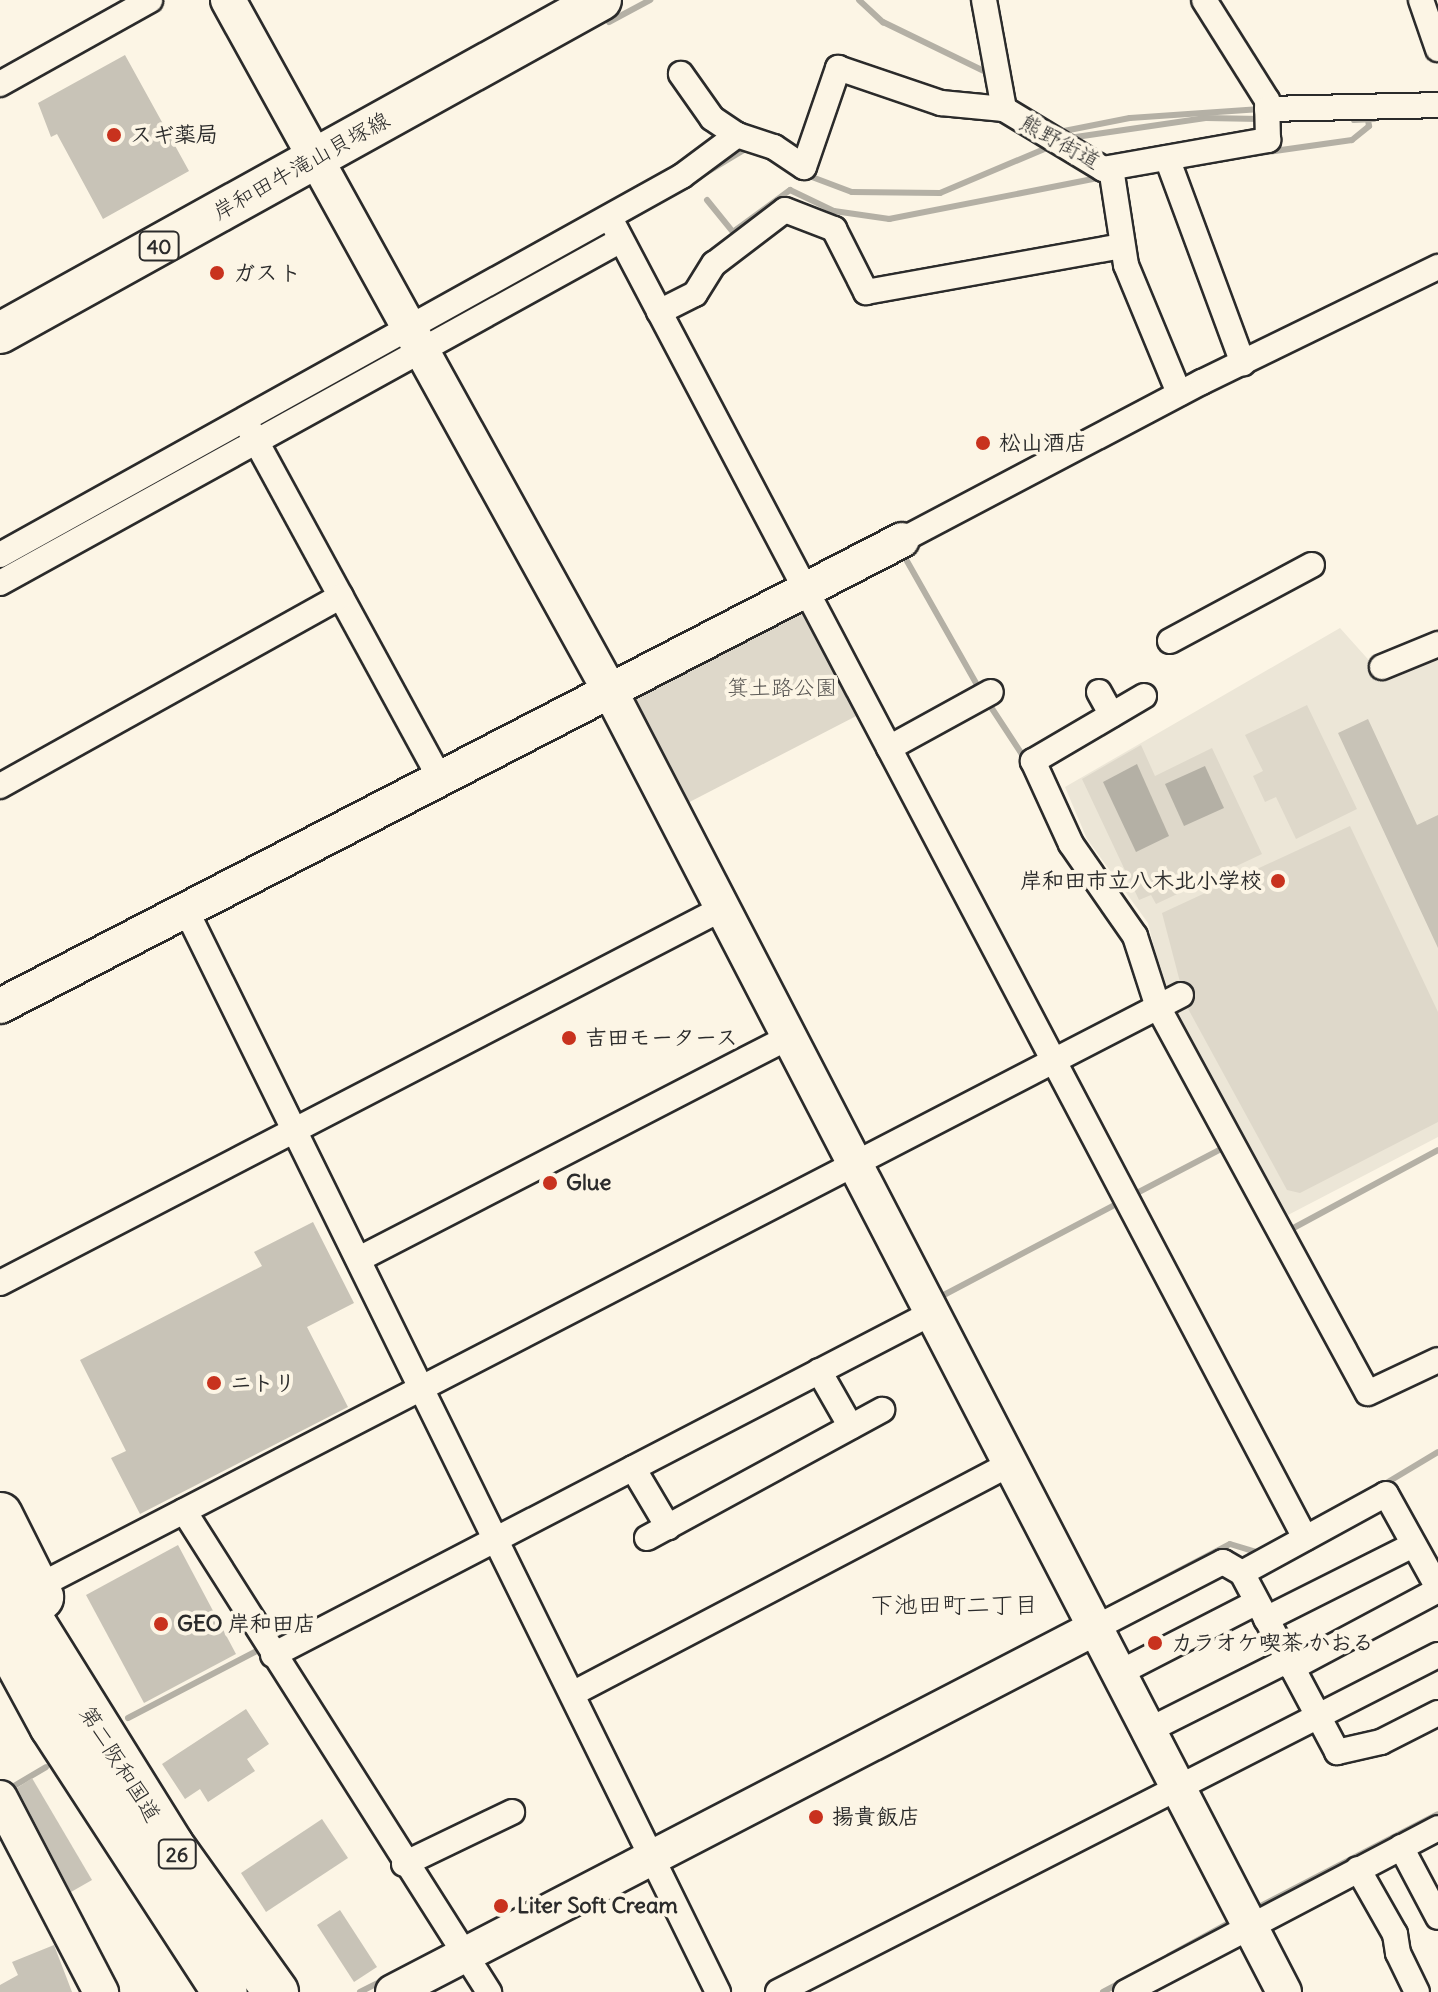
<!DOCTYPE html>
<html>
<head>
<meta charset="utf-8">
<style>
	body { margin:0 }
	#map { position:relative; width:1438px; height:1992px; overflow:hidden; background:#fcf5e5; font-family:Delius,"Klee One",sans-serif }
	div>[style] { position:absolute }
	.built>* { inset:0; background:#ece6d7 }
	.green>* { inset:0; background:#ded8ca }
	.water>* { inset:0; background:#b4b0a5 }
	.stream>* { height:6px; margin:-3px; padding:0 3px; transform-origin:3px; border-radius:3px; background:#b4b0a5 }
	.building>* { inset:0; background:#c8c3b7 }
	.roads { filter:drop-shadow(2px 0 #2b2b2b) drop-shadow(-2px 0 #2b2b2b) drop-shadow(0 2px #2b2b2b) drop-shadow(0 -2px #2b2b2b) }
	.street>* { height:24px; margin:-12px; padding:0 12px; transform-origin:12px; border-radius:12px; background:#fcf5e5 }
	.secondary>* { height:34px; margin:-17px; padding:0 17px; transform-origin:17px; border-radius:17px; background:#fcf5e5 }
	.primary>* { height:40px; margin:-20px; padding:0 20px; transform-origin:20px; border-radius:20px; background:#fcf5e5 }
	.highway>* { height:44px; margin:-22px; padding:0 22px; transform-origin:22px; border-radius:22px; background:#fcf5e5 }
	.dots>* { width:22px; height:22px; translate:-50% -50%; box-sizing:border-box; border:4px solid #fcf5e5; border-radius:50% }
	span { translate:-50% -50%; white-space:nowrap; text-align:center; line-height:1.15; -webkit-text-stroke:8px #fcf5e5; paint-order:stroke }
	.shield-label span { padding:2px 6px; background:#fcf5e5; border:2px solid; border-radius:6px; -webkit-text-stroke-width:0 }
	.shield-label { font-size:20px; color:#2b2b2b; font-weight:700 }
	.poi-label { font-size:22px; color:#2b2b2b; font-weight:700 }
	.left { translate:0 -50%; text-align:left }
	.right { translate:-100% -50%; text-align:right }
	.street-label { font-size:22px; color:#2b2b2b }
	.park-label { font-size:22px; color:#585653 }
	.neighbourhood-label { font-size:24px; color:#2b2b2b }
</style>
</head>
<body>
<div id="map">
	<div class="built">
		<i style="clip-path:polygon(1340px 628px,1383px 676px,1438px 654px,1438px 1137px,1288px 1215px,1166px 995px,1148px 923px,1087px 839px,1065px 787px)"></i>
	</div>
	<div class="green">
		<i style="clip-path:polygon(803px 610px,864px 712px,678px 808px,631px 701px)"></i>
		<i style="clip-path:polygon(1307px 705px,1357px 809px,1296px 839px,1276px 797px,1265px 802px,1253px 776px,1263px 771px,1245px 735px)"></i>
		<i style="clip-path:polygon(1141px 745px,1155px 776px,1212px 748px,1262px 854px,1156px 904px,1151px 895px,1139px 900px,1082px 779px)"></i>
		<i style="clip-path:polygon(1350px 826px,1438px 1012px,1438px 1122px,1300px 1193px,1287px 1190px,1186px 1005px,1162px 913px)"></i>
	</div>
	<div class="water">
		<i style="clip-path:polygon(1137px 764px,1169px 836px,1136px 852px,1103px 782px)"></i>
		<i style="clip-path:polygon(1205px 766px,1224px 808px,1184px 826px,1165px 784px)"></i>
	</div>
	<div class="stream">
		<i style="left:859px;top:0;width:33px;rotate:43deg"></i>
		<i style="left:883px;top:22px;width:119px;rotate:25.9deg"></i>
		<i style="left:609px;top:22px;width:47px;rotate:-28.2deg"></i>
		<i style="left:1354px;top:120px;width:20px;rotate:-3deg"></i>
		<i style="left:1059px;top:132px;width:72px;rotate:-11.2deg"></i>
		<i style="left:1130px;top:118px;width:131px;rotate:-3.9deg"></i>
		<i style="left:1069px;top:138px;width:138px;rotate:-8.3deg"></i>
		<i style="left:1206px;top:118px;width:54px;rotate:1.1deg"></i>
		<i style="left:1253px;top:154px;width:100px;rotate:-8deg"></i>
		<i style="left:1352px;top:140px;width:22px;rotate:-39deg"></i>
		<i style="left:1369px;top:126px;width:6px;rotate:-99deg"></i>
		<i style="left:804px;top:174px;width:51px;rotate:20.6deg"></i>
		<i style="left:852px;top:192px;width:88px;rotate:0.7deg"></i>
		<i style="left:940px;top:193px;width:121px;rotate:-22.9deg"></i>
		<i style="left:707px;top:200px;width:41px;rotate:50.9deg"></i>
		<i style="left:733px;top:232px;width:71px;rotate:-36.4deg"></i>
		<i style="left:790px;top:190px;width:49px;rotate:25.5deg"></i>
		<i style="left:834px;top:211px;width:56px;rotate:8.3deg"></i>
		<i style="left:889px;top:219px;width:218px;rotate:-11.1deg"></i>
		<i style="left:619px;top:225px;width:152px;rotate:-31deg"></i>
		<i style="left:437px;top:326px;width:196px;rotate:-28.9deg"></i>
		<i style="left:255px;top:427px;width:157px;rotate:-29deg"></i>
		<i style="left:903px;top:554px;width:156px;rotate:60.5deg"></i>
		<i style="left:0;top:569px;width:281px;rotate:-28.9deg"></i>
		<i style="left:989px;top:704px;width:69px;rotate:56.8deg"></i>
		<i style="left:1135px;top:1194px;width:99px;rotate:-27.6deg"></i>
		<i style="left:1286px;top:1232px;width:173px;rotate:-28.3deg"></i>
		<i style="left:940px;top:1297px;width:204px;rotate:-27.8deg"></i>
		<i style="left:1383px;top:1485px;width:64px;rotate:-31deg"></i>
		<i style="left:1135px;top:1594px;width:107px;rotate:-27.8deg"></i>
		<i style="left:1230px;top:1544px;width:27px;rotate:17deg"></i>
		<i style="left:128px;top:1718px;width:143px;rotate:-27.5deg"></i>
		<i style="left:9px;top:1789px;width:43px;rotate:-30.7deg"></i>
		<i style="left:1253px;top:1910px;width:208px;rotate:-27.4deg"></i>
		<i style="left:1169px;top:1956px;width:77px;rotate:-28.9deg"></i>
		<i style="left:360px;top:1992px;width:29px;rotate:-27deg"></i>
		<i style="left:1103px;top:1992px;width:24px;rotate:-28deg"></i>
	</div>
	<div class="building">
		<i style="clip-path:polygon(125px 55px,189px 171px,103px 219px,57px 134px,51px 137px,38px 103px)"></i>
		<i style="clip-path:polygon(1368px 719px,1417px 825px,1438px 815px,1438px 948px,1338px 733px)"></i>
		<i style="clip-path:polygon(313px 1222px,354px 1303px,307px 1327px,348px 1407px,140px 1514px,111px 1458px,126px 1451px,80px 1360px,262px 1266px,254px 1252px)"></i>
		<i style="clip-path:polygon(178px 1545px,236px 1654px,144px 1703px,86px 1595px)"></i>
		<i style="clip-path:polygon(246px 1709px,269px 1744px,247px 1759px,255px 1771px,208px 1802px,200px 1789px,185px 1799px,162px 1764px)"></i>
		<i style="clip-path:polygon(32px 1778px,92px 1880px,71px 1892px,17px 1788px)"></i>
		<i style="clip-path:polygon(322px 1819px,348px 1858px,266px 1912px,241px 1873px)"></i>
		<i style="clip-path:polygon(340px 1910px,377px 1967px,354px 1982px,317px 1925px)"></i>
		<i style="clip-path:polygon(54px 1945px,72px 1992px,0 1992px,0 1985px,18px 1975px,12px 1962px)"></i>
	</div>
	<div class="roads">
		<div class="street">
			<i style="left:984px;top:0;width:111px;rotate:79.6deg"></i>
			<i style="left:1004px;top:109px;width:116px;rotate:31.2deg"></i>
			<i style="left:1103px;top:169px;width:168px;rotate:-10deg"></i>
			<i style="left:1268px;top:140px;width:40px;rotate:-91.4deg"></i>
			<i style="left:1267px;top:100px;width:118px;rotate:-122.2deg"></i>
			<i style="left:1421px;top:0;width:52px;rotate:70.9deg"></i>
			<i style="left:0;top:84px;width:172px;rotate:-29.2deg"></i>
			<i style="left:1267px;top:109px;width:171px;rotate:-1.3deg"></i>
			<i style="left:737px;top:135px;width:39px;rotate:18deg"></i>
			<i style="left:774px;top:147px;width:36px;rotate:34deg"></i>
			<i style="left:804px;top:167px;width:105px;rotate:-71deg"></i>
			<i style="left:838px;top:68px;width:109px;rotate:18.8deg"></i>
			<i style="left:941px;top:103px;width:63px;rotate:5.4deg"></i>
			<i style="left:1167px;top:158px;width:219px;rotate:69.7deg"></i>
			<i style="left:1111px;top:168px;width:98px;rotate:81.2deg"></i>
			<i style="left:1126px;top:265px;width:139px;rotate:67.5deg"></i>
			<i style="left:610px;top:218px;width:1492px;rotate:62.23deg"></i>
			<i style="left:659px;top:312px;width:40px;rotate:-26.6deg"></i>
			<i style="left:695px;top:294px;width:36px;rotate:-58deg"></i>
			<i style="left:714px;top:264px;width:89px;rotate:-37.3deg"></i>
			<i style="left:785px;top:210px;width:53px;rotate:21.2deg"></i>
			<i style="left:834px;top:229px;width:71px;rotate:63.1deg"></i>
			<i style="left:866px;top:292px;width:260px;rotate:-10.2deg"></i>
			<i style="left:250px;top:430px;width:397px;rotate:61.4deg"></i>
			<i style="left:902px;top:540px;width:339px;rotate:-27.8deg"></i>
			<i style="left:1202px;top:382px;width:263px;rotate:-26deg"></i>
			<i style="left:0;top:555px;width:780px;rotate:-29.06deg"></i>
			<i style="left:682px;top:176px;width:69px;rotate:-36.7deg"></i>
			<i style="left:737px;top:135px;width:30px;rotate:-146deg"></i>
			<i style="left:712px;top:118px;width:54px;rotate:-125.2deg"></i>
			<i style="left:0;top:583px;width:709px;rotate:-28.91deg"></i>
			<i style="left:1170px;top:641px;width:161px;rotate:-28.2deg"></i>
			<i style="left:1382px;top:667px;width:61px;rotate:-22.3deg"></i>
			<i style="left:1099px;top:692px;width:26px;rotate:61deg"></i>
			<i style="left:1144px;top:696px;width:129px;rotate:149.6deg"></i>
			<i style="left:1033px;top:761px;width:91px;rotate:65.4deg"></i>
			<i style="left:1071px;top:844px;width:112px;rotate:55.2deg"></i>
			<i style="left:1135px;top:936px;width:75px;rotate:72.1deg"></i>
			<i style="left:1158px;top:1007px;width:439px;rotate:61.5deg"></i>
			<i style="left:1368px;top:1393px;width:77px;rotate:-25.2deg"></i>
			<i style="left:889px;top:748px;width:116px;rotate:-28.8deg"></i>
			<i style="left:0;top:786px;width:390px;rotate:-29.1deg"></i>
			<i style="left:186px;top:910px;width:1206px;rotate:63.82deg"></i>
			<i style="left:359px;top:1259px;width:485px;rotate:-27.3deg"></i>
			<i style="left:0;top:1283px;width:814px;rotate:-27.41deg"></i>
			<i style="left:819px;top:1371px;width:64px;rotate:60.3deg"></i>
			<i style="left:633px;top:1468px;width:69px;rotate:59.3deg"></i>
			<i style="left:184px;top:1511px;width:570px;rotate:57.62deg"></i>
			<i style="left:647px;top:1538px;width:268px;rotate:-28.6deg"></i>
			<i style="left:1242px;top:1573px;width:203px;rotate:62deg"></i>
			<i style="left:1337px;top:1752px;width:45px;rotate:-12.8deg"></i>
			<i style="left:1381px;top:1742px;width:64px;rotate:-27deg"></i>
			<i style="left:37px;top:1587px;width:1288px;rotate:-27.36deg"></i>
			<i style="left:1266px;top:1619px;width:165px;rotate:-26.7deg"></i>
			<i style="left:1095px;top:1628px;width:144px;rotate:-27.3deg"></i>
			<i style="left:1223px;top:1562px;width:22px;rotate:30deg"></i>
			<i style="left:1242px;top:1573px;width:164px;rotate:-28.7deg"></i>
			<i style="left:1386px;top:1494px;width:107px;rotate:61deg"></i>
			<i style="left:273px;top:1655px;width:742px;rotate:-27.43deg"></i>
			<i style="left:1292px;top:1668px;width:166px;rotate:-28.1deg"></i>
			<i style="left:1119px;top:1673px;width:155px;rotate:-27.2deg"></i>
			<i style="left:572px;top:1694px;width:496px;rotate:-27.7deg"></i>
			<i style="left:1149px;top:1730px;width:156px;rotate:-26.7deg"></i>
			<i style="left:1401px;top:1847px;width:79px;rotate:62.1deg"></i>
			<i style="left:404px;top:1864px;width:120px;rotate:-25.7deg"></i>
			<i style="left:1358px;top:1869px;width:75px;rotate:60.4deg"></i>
			<i style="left:1395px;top:1934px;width:19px;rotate:81deg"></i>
			<i style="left:1398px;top:1953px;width:43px;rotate:64deg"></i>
			<i style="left:778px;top:1992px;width:741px;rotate:-27.05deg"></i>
			<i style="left:1126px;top:1992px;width:352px;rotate:-27.7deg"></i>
		</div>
		<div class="secondary">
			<i style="left:228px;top:0;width:790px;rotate:61.07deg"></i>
			<i style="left:610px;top:691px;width:1465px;rotate:62.61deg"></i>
			<i style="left:0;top:1006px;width:1015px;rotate:-27.32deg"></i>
			<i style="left:0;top:1798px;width:219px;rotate:62.5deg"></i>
			<i style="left:393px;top:1992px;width:791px;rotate:-27.41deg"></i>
		</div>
		<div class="primary">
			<i style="left:0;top:333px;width:687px;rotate:-28.99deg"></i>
		</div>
		<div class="highway">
			<i style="left:0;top:1515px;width:92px;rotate:63.4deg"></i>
			<i style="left:0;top:1570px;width:324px;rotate:58.1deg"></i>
			<i style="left:171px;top:1845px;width:181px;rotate:54.5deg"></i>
			<i style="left:0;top:1630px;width:109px;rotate:61.6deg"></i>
			<i style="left:52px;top:1726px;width:317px;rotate:57deg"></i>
		</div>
	</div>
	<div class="dots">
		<i style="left:114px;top:135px;background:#c8321e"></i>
		<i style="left:217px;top:273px;background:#c8321e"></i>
		<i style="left:983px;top:443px;background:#c8321e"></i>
		<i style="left:1278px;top:881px;background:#c8321e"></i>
		<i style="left:569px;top:1038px;background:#c8321e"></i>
		<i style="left:550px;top:1183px;background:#c8321e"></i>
		<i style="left:214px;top:1383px;background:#c8321e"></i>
		<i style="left:161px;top:1624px;background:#c8321e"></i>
		<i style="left:1155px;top:1643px;background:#c8321e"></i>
		<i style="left:816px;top:1817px;background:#c8321e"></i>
		<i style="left:501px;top:1906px;background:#c8321e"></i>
	</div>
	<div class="shield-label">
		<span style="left:159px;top:246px">40</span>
		<span style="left:177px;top:1854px">26</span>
	</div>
	<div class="poi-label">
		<span class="left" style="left:130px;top:135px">スギ薬局</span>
		<span class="left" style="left:233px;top:273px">ガスト</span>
		<span class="left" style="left:999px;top:443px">松山酒店</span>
		<span class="right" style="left:1262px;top:881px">岸和田市立八木北小学校</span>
		<span class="left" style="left:585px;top:1038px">吉田モータース</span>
		<span class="left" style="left:566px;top:1183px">Glue</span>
		<span class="left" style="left:230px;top:1383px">ニトリ</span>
		<span class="left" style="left:177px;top:1624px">GEO 岸和田店</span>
		<span class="left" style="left:1171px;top:1643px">カラオケ喫茶 かおる</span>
		<span class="left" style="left:832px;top:1817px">揚貴飯店</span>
		<span class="left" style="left:517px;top:1906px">Liter Soft Cream</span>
	</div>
	<div class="street-label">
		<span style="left:1060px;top:142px;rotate:29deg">熊野街道</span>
		<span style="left:301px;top:166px;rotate:-29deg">岸和田牛滝山貝塚線</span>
		<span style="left:120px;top:1764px;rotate:58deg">第二阪和国道</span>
	</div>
	<div class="park-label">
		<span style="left:782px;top:688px">箕土路公園</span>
	</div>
	<div class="neighbourhood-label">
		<span style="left:954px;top:1605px">下池田町二丁目</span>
	</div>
</div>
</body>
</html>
